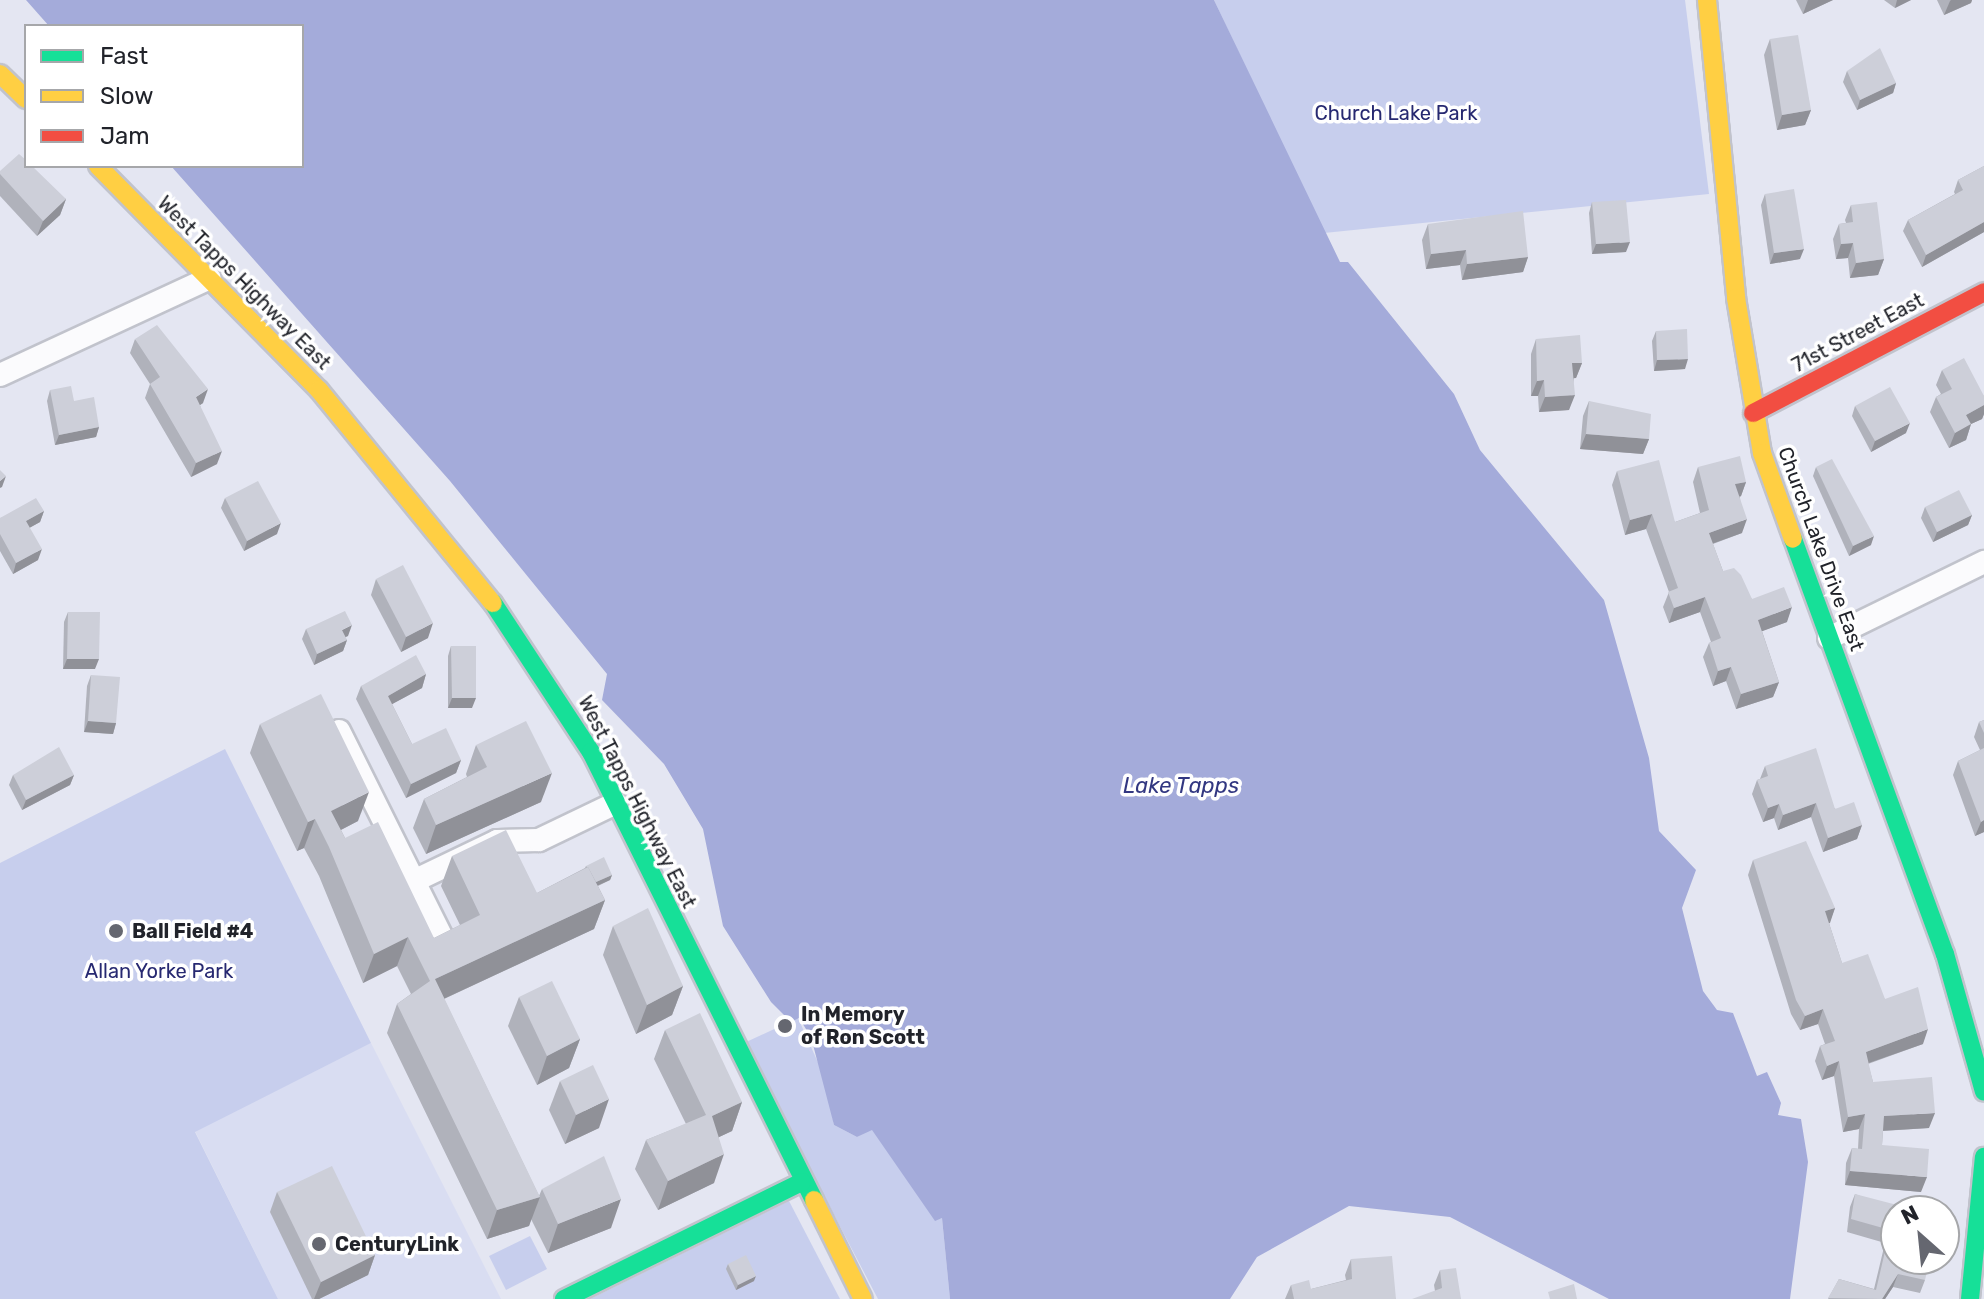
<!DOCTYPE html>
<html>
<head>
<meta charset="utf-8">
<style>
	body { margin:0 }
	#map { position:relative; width:1984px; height:1299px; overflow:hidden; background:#e4e6f2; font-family:Rubik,sans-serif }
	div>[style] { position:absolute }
	.built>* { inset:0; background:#d9ddf2 }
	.green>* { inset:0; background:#c7ceed }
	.water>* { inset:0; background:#a4abda }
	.roads { filter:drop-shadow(2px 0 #c1c3cc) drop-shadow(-2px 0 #c1c3cc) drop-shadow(0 2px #c1c3cc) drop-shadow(0 -2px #c1c3cc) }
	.street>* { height:22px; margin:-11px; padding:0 11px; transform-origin:11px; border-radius:11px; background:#fbfbfd }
	.fast>* { height:18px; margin:-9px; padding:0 9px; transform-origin:9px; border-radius:9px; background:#16e098 }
	.slow>* { height:18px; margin:-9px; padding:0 9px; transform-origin:9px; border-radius:9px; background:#ffcf43 }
	.jam>* { height:18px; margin:-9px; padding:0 9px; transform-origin:9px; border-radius:9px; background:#f24e42 }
	.wall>* { inset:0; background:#b0b2bb }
	.shaded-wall>* { inset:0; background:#909198 }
	.building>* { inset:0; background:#cdcfd9 }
	.dots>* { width:22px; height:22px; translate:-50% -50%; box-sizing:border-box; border:4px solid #fff; border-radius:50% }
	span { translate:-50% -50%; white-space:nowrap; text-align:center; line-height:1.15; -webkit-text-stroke:7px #fff; paint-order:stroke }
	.park-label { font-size:20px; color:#272971 }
	.street-label { font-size:20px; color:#21232a }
	.poi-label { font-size:20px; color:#21232a; font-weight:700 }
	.left { translate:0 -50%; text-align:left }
	.water-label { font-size:22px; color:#323781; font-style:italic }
	.legend { position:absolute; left:24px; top:24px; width:280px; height:144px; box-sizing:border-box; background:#fff; border:2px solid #a6a7aa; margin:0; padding:10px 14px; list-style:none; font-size:24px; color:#21232a }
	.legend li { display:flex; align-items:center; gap:16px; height:40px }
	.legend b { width:40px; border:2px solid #a6a7aa }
	.north { position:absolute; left:1880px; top:1195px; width:80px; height:80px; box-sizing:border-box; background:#fff; border:2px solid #a6a7aa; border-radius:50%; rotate:333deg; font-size:22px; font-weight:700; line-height:32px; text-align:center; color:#21232a }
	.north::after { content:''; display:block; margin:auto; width:28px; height:36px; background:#656770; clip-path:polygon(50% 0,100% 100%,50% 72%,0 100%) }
</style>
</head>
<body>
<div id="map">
	<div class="built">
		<i style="clip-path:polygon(371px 1043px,501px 1299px,278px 1299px,195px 1131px)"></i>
	</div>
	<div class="green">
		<i style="clip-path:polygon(1214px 0,1685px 0,1709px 194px,1324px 233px)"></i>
		<i style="clip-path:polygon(225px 749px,371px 1043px,195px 1132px,278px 1299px,0 1299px,0 863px)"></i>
		<i style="clip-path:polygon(798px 1018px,825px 1078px,834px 1125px,857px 1137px,872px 1129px,935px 1220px,942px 1218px,950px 1299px,878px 1299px,744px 1043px)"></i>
		<i style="clip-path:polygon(789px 1201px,840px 1299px,590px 1299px)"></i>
		<i style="clip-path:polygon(530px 1236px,547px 1269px,506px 1290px,489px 1256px)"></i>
	</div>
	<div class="water">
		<i style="clip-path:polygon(26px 0,1214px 0,1340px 262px,1348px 262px,1454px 394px,1480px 450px,1604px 600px,1649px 758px,1659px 831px,1696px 870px,1682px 908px,1703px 991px,1717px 1010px,1733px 1013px,1757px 1076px,1767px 1072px,1781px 1103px,1778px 1115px,1801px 1119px,1808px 1162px,1790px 1299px,1609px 1299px,1450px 1217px,1349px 1206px,1257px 1257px,1230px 1299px,950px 1299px,942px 1218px,935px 1221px,872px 1130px,857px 1137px,834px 1125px,811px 1037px,799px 1018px,791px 1022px,771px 1002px,723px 926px,703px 829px,664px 764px,602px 700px,607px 674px,450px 481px,171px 166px,302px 166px,302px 26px,49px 26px)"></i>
	</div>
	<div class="roads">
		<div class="street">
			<i style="left:0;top:375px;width:231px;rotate:-24.8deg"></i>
			<i style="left:1829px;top:638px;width:173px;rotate:-26.1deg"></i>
			<i style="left:339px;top:731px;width:236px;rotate:63.5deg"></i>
			<i style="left:414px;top:881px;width:92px;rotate:-25.7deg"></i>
			<i style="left:497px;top:841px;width:42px;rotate:-1.4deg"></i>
			<i style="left:539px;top:840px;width:85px;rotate:-25.7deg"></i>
		</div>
		<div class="fast">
			<i style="left:1793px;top:539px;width:442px;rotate:69.9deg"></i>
			<i style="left:1945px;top:954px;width:143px;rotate:74.2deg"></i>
			<i style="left:493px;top:603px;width:178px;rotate:56.7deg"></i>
			<i style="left:591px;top:752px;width:500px;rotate:63.54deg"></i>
			<i style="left:564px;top:1299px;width:265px;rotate:-26.2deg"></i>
			<i style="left:1970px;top:1299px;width:143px;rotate:-84.4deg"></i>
		</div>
		<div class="slow">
			<i style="left:1707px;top:0;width:299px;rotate:84.4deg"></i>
			<i style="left:1736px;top:298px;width:157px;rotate:80.5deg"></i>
			<i style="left:1762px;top:453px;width:91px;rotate:70.2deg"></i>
			<i style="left:0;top:74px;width:36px;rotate:44deg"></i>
			<i style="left:98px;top:166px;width:315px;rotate:45.4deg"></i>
			<i style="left:319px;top:390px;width:275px;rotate:50.8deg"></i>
			<i style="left:814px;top:1200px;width:110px;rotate:63.7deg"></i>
		</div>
		<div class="jam">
			<i style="left:1753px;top:413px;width:261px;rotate:-27.6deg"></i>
		</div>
	</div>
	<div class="wall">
		<i style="clip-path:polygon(1796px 0,1833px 0,1803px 14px)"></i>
		<i style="clip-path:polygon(1884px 0,1911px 0,1895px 8px)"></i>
		<i style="clip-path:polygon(1937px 0,1972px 0,1971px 3px,1944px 15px)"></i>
		<i style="clip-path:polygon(1770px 39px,1811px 110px,1805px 125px,1777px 130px,1764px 55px)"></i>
		<i style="clip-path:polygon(1847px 71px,1896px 83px,1893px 93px,1857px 110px,1843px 82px)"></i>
		<i style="clip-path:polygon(1984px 166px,1984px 232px,1922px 267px,1903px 231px,1908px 220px,1955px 194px,1954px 192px,1958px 180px)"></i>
		<i style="clip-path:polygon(0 171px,66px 199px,60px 215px,37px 236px,0 196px)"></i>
		<i style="clip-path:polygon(1765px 194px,1800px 259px,1770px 264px,1761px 205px)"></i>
		<i style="clip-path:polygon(1592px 202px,1626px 252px,1592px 254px,1589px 213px)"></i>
		<i style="clip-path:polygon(1851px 205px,1884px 259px,1878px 275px,1850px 278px,1848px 258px,1836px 259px,1833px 239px,1839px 224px,1846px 223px,1845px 220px)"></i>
		<i style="clip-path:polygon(1428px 224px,1528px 257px,1523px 272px,1462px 280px,1460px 265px,1426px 269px,1422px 240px)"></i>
		<i style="clip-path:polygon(1656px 331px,1685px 369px,1654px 371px,1652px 341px)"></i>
		<i style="clip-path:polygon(135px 339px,203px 403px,200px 405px,217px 464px,191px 477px,145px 398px,150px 384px,130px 353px)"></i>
		<i style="clip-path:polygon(1536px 339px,1582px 363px,1576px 378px,1574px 378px,1569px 410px,1539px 412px,1538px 396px,1531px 396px,1531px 354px)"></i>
		<i style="clip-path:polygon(1942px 370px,1984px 396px,1984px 414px,1982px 419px,1971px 424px,1966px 440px,1949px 448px,1930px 412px,1936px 397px,1941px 394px,1936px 385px)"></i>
		<i style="clip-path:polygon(50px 390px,74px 401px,99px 427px,96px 437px,55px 445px,47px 401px)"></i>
		<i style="clip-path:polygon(1589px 401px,1649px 439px,1643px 454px,1580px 449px,1583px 416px)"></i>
		<i style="clip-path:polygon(1855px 406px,1906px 433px,1871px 452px,1852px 416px)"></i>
		<i style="clip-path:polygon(1698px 467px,1746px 482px,1741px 496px,1740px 497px,1742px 533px,1713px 544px,1723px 571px,1752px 599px,1787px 622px,1762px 631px,1779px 682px,1773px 697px,1736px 709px,1726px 681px,1713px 686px,1703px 657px,1709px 643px,1711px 642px,1700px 612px,1669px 623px,1663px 607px,1669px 592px,1646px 529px,1625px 535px,1612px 485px,1617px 471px,1675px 522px,1700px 513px,1693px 482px)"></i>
		<i style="clip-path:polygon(1816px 467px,1871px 545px,1849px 556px,1813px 476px)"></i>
		<i style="clip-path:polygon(225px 498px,277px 534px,244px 551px,221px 508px)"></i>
		<i style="clip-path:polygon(1925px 507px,1972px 515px,1968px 525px,1933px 542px,1921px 518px)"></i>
		<i style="clip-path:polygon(44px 511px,40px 522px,29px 528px,38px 560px,13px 574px,0 551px,0 518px)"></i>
		<i style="clip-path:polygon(376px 579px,428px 638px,401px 652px,371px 595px)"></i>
		<i style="clip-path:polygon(68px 612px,95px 669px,63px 669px,64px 622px)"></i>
		<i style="clip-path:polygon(306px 629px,348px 636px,345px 637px,347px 640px,343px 651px,314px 665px,302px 639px)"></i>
		<i style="clip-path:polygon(451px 646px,472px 708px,448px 708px,448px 656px)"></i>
		<i style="clip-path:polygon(426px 674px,422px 688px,392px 704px,412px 744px,461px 760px,456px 773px,406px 798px,356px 699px,361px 686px)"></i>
		<i style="clip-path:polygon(91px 675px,116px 723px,113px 734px,84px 732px,87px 686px)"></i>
		<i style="clip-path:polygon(1984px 720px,1984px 832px,1975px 836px,1953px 775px,1958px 761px,1980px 750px,1974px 737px,1979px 722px)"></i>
		<i style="clip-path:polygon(260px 724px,358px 821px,341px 830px,345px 838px,434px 938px,460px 925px,441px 886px,452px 856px,537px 893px,585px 868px,586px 866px,612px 875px,610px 880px,598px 886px,605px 900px,594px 929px,444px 999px,539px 1196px,542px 1189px,611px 1228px,548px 1253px,531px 1219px,529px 1226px,487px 1239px,387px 1033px,397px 1004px,411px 994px,397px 966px,363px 983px,319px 876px,304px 848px,297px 851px,250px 753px)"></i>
		<i style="clip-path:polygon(476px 745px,541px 802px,426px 854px,413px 828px,424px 799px,467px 777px,466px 774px)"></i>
		<i style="clip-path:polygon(1765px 766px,1862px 825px,1857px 839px,1823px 852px,1811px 817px,1778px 830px,1774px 818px,1763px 822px,1752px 794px,1757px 780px,1760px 779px)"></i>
		<i style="clip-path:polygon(13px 775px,74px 775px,70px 785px,22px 810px,9px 785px)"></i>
		<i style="clip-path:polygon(1753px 860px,1835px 908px,1829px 923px,1842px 963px,1885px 999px,1923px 1044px,1868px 1064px,1873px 1082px,1929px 1128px,1883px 1131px,1882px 1145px,1921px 1192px,1845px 1185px,1846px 1163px,1852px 1148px,1858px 1149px,1859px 1129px,1843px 1132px,1834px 1076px,1822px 1080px,1815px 1061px,1820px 1046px,1825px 1044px,1818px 1024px,1800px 1030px,1791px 1014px,1748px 875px)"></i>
		<i style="clip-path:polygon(613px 926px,683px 986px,672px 1015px,636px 1034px,603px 955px)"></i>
		<i style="clip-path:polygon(519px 997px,580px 1039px,569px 1068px,537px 1085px,508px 1026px)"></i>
		<i style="clip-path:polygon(665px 1030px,742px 1102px,732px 1131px,719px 1137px,714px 1183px,658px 1210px,635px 1169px,646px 1140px,686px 1124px,654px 1059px)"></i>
		<i style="clip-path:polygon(560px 1081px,599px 1128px,565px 1144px,549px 1110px)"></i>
		<i style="clip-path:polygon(277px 1192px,375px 1255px,368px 1275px,319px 1299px,312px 1299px,270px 1212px)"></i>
		<i style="clip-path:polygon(1855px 1194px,1896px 1211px,1925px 1280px,1920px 1293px,1893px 1287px,1885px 1299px,1828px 1299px,1839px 1279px,1874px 1289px,1885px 1243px,1847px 1232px,1850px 1207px)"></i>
		<i style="clip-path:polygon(1351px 1259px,1396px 1299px,1285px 1299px,1291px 1285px,1311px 1289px,1346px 1280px,1345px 1275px)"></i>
		<i style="clip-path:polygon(728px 1264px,754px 1281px,736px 1290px,726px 1269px)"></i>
		<i style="clip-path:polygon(1440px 1270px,1461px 1299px,1435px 1291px,1434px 1285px)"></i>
	</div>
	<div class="shaded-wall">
		<i style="clip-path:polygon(1808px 0,1833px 0,1803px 14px)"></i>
		<i style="clip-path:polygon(1897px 0,1911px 0,1895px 8px)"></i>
		<i style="clip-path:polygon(1951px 0,1972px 0,1971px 3px,1944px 15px,1950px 1px)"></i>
		<i style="clip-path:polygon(1896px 83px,1893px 93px,1857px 110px,1860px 100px)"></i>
		<i style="clip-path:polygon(1811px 110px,1805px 125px,1777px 130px,1782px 115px)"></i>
		<i style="clip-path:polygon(66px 199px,60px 215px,37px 236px,43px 221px)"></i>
		<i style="clip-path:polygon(1984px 222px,1984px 232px,1922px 267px,1926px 255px)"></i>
		<i style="clip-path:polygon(1630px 242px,1626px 252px,1592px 254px,1596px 244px)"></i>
		<i style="clip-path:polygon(1853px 243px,1848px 258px,1836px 259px,1841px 244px)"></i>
		<i style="clip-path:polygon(1804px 249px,1800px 259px,1770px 264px,1774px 253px)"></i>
		<i style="clip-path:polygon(1466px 250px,1460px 265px,1426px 269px,1431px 254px)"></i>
		<i style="clip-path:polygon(1528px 257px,1523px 272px,1462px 280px,1467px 264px)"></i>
		<i style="clip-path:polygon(1884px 259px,1878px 275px,1850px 278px,1856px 263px)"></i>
		<i style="clip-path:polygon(1688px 359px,1685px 369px,1654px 371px,1657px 360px)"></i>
		<i style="clip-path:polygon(1572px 363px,1582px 363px,1576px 378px,1567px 379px)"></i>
		<i style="clip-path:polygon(1544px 380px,1538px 396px,1531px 396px,1537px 381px)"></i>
		<i style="clip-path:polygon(208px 389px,203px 403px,191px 411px,196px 397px)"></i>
		<i style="clip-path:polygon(1575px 395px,1569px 410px,1539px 412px,1545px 397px)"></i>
		<i style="clip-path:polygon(1984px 405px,1984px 414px,1982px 419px,1971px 424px,1966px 440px,1949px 448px,1955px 433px,1966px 415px)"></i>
		<i style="clip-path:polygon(1910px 423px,1906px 433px,1871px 452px,1875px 441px)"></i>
		<i style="clip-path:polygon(99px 427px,96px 437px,55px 445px,59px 435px)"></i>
		<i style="clip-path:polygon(1586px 434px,1649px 439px,1643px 454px,1580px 449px)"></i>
		<i style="clip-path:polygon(222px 451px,217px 464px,191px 477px,196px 463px)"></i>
		<i style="clip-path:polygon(6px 476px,2px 487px,0 488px,0 481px)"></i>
		<i style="clip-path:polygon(1746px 482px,1741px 496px,1730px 499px,1735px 484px)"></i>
		<i style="clip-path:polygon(44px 511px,40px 522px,22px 532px,26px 521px)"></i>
		<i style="clip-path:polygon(1652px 514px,1646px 529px,1625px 535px,1630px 520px)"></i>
		<i style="clip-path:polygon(1972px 515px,1968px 525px,1933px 542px,1937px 532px)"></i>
		<i style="clip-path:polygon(1747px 519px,1742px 533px,1703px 547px,1709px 533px)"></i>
		<i style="clip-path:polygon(281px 523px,277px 534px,244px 551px,247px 541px)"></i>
		<i style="clip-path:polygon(1874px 536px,1871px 545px,1849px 556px,1853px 546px)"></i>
		<i style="clip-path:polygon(42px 549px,38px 560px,13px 574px,16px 563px)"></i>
		<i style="clip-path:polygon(1705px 597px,1700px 612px,1669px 623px,1674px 608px)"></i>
		<i style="clip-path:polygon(1792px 607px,1787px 622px,1752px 635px,1758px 620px)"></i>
		<i style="clip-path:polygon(433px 623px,428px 638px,401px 652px,406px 637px)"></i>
		<i style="clip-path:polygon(352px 625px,348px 636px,338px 640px,342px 630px)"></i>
		<i style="clip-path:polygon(347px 640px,343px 651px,314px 665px,317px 654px)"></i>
		<i style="clip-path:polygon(67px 659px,99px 659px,95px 669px,63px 669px)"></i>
		<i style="clip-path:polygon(1731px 667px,1726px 681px,1713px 686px,1718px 671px)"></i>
		<i style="clip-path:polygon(426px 674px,422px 688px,383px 709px,388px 696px)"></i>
		<i style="clip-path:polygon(1779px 682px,1773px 697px,1736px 709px,1741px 694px)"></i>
		<i style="clip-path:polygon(452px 698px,476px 698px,472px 708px,448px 708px)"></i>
		<i style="clip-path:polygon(88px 721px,116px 723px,113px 734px,84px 732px)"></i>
		<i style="clip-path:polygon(461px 760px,456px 773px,406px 798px,411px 784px)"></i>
		<i style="clip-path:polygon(552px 773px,541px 802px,426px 854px,436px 825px)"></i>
		<i style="clip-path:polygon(74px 775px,70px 785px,22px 810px,26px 800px)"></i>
		<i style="clip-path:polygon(369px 792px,358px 821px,325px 838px,331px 811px)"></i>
		<i style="clip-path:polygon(1816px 803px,1811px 817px,1778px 830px,1783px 815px)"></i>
		<i style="clip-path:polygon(1779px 804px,1774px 818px,1763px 822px,1768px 808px)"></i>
		<i style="clip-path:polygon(315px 819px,304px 848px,297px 851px,308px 822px)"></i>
		<i style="clip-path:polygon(1984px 820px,1984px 832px,1975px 836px,1981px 822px)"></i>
		<i style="clip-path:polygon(1862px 825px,1857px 839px,1823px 852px,1828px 838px)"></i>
		<i style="clip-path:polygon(612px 875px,610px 880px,592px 888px,594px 883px)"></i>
		<i style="clip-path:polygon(605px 900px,594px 929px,424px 1008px,435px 979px)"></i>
		<i style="clip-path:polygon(1835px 908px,1830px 923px,1820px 926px,1825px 911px)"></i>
		<i style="clip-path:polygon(408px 937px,397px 966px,363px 983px,374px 954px)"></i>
		<i style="clip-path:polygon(683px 986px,672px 1015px,636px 1034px,647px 1005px)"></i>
		<i style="clip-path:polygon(1823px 1009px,1818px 1024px,1800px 1030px,1805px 1016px)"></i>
		<i style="clip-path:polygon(1928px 1029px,1923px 1044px,1860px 1066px,1866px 1052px)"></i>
		<i style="clip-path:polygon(580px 1039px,569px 1068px,537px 1085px,547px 1056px)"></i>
		<i style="clip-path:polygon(1839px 1061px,1834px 1076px,1822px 1080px,1827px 1066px)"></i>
		<i style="clip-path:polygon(609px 1099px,599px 1128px,565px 1144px,576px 1115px)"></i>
		<i style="clip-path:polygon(742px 1102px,732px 1131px,702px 1145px,712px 1116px)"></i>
		<i style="clip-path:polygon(1935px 1113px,1929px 1128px,1879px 1131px,1884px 1116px)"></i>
		<i style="clip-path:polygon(1865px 1114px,1859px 1129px,1843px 1132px,1848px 1117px)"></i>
		<i style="clip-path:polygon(724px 1154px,714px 1183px,658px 1210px,668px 1181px)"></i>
		<i style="clip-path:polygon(1850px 1171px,1927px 1177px,1921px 1192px,1845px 1185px)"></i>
		<i style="clip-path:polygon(540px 1197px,529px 1226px,487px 1239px,497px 1210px)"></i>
		<i style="clip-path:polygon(621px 1199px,611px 1228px,548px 1253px,558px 1224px)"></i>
		<i style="clip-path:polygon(375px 1255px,368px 1275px,319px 1299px,314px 1299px,321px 1282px)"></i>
		<i style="clip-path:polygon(1898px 1274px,1893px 1287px,1885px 1299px,1882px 1299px)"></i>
		<i style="clip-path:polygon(756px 1276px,754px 1281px,736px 1290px,738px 1285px)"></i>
	</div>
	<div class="building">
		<i style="clip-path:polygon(1798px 35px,1811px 110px,1782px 115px,1770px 39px)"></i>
		<i style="clip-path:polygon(1880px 48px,1896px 83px,1860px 100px,1847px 71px)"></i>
		<i style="clip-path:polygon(19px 154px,26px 160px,26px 166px,32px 166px,66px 199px,43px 221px,0 174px,0 171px)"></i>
		<i style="clip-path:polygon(1984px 166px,1984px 222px,1926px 255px,1908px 220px,1963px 190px,1958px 180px)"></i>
		<i style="clip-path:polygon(1794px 189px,1804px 249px,1774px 253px,1765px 194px)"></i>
		<i style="clip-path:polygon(1626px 200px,1630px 242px,1596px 244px,1592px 202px)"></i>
		<i style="clip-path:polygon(1877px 202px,1884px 259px,1856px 263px,1853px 243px,1841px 244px,1839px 224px,1853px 222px,1851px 205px)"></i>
		<i style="clip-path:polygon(1523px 211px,1528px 257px,1467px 264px,1466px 250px,1431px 254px,1428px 224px)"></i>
		<i style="clip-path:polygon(157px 325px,208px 389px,196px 397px,222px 451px,196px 463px,150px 384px,160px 377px,135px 339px)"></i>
		<i style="clip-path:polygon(1687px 329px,1688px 359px,1657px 360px,1656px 331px)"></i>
		<i style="clip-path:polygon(1580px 335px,1582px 363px,1572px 363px,1575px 395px,1545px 397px,1544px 380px,1537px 381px,1536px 339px)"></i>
		<i style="clip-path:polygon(1964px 358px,1984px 396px,1984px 405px,1966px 415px,1971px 424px,1955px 433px,1936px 397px,1952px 389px,1942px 370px)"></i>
		<i style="clip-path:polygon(71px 386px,74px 401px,94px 397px,99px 427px,59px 435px,50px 390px)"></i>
		<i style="clip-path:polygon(1890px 387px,1910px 423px,1875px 441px,1855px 406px)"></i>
		<i style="clip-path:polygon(1589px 401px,1651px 414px,1649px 439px,1586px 434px)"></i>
		<i style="clip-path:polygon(1740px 456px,1746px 482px,1735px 484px,1747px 519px,1709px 533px,1723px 571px,1734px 568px,1741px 575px,1752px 599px,1784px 587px,1792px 607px,1758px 620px,1779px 682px,1741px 694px,1731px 667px,1718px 671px,1709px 643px,1721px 638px,1705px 597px,1674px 608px,1668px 592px,1678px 588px,1652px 514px,1630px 520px,1617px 471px,1659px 460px,1675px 522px,1709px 510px,1698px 467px)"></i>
		<i style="clip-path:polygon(1832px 459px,1874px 536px,1853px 546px,1816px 467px)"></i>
		<i style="clip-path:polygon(0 470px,6px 476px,0 481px)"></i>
		<i style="clip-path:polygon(258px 481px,281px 523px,247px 541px,225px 498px)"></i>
		<i style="clip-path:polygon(1959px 490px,1972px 515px,1937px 532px,1925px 507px)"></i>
		<i style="clip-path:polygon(36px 498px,44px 511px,26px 521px,42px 549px,16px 563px,0 534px,0 518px)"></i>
		<i style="clip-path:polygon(403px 565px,433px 623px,406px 637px,376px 579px)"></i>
		<i style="clip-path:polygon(345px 611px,352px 625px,342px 630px,347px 640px,317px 654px,306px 629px)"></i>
		<i style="clip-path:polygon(68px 612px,100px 612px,99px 659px,67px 659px)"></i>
		<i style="clip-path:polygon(451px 646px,476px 646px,476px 698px,452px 698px)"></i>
		<i style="clip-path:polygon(416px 655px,426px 674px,388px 696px,412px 744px,446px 728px,461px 760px,411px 784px,361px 686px)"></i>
		<i style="clip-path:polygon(91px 675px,120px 677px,116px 723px,88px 721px)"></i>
		<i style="clip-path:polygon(321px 694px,369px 792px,331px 811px,345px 838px,378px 822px,434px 938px,480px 915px,452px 856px,506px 830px,537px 893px,588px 867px,605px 900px,435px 979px,540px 1197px,497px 1210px,397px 1004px,430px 981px,408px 937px,374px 954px,329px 847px,315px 819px,308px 822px,260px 724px)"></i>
		<i style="clip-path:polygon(1984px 720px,1984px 733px,1979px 722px)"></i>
		<i style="clip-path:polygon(526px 721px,552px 773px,436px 825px,424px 799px,487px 767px,476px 745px)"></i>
		<i style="clip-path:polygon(59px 747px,74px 775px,26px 800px,13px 775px)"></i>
		<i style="clip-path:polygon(1816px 748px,1835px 809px,1854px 802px,1862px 825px,1828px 838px,1816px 803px,1783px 815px,1779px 804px,1768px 808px,1757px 780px,1768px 776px,1765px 766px)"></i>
		<i style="clip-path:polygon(1984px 748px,1984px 820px,1981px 822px,1958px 761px)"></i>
		<i style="clip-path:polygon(1806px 841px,1835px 908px,1825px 911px,1842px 963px,1868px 954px,1885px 999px,1918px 987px,1928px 1029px,1866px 1052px,1873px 1082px,1932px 1077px,1935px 1113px,1884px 1116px,1882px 1145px,1929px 1149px,1927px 1177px,1850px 1171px,1852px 1148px,1862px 1149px,1865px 1114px,1848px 1117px,1839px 1061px,1827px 1066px,1820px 1046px,1835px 1041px,1823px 1009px,1805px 1016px,1796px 1000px,1753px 860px)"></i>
		<i style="clip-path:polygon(604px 857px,612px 875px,596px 882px,588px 867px,587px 867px,586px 866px)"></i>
		<i style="clip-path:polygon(648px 908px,683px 986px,647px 1005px,613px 926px)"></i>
		<i style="clip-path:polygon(552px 981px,580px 1039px,547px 1056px,519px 997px)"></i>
		<i style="clip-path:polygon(700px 1013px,742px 1102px,712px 1116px,724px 1154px,668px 1181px,646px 1140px,706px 1115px,665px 1030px)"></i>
		<i style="clip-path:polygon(593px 1065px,609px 1099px,576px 1115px,560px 1081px)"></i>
		<i style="clip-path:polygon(604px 1156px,621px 1199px,558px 1224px,542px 1189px)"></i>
		<i style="clip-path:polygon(332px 1166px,375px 1255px,321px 1282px,277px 1192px)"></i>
		<i style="clip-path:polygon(1855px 1194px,1920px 1211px,1896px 1211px,1896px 1259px,1930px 1259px,1925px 1280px,1898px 1274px,1882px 1299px,1828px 1298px,1839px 1279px,1876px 1290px,1890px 1230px,1851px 1219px)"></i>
		<i style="clip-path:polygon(746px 1255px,756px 1276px,738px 1285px,728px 1264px)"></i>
		<i style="clip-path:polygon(1392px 1256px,1396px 1299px,1294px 1299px,1291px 1285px,1309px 1280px,1311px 1289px,1352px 1279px,1351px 1259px)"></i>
		<i style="clip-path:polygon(1456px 1268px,1461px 1299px,1412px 1299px,1442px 1288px,1440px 1270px)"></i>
		<i style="clip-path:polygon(1574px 1284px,1577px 1299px,1550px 1299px,1548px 1292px)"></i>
	</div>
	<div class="dots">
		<i style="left:116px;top:931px;background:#656770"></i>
		<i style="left:785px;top:1026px;background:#656770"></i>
		<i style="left:319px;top:1244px;background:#656770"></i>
	</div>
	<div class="park-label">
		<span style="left:1396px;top:113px">Church Lake Park</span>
		<span style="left:159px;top:971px">Allan Yorke Park</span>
	</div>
	<div class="street-label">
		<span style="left:244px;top:283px;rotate:45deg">West Tapps Highway East</span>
		<span style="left:1858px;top:333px;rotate:-28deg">71st Street East</span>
		<span style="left:1821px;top:549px;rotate:70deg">Church Lake Drive East</span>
		<span style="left:637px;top:802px;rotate:63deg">West Tapps Highway East</span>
	</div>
	<div class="poi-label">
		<span class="left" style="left:132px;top:931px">Ball Field #4</span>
		<span class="left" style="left:801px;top:1026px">In Memory<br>of Ron Scott</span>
		<span class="left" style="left:335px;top:1244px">CenturyLink</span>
	</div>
	<div class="water-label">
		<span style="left:1181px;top:786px">Lake Tapps</span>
	</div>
	<ul class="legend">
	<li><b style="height:10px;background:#16e098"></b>Fast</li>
	<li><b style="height:10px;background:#ffcf43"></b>Slow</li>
	<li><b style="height:10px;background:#f24e42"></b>Jam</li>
	</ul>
	<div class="north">N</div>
</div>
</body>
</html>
